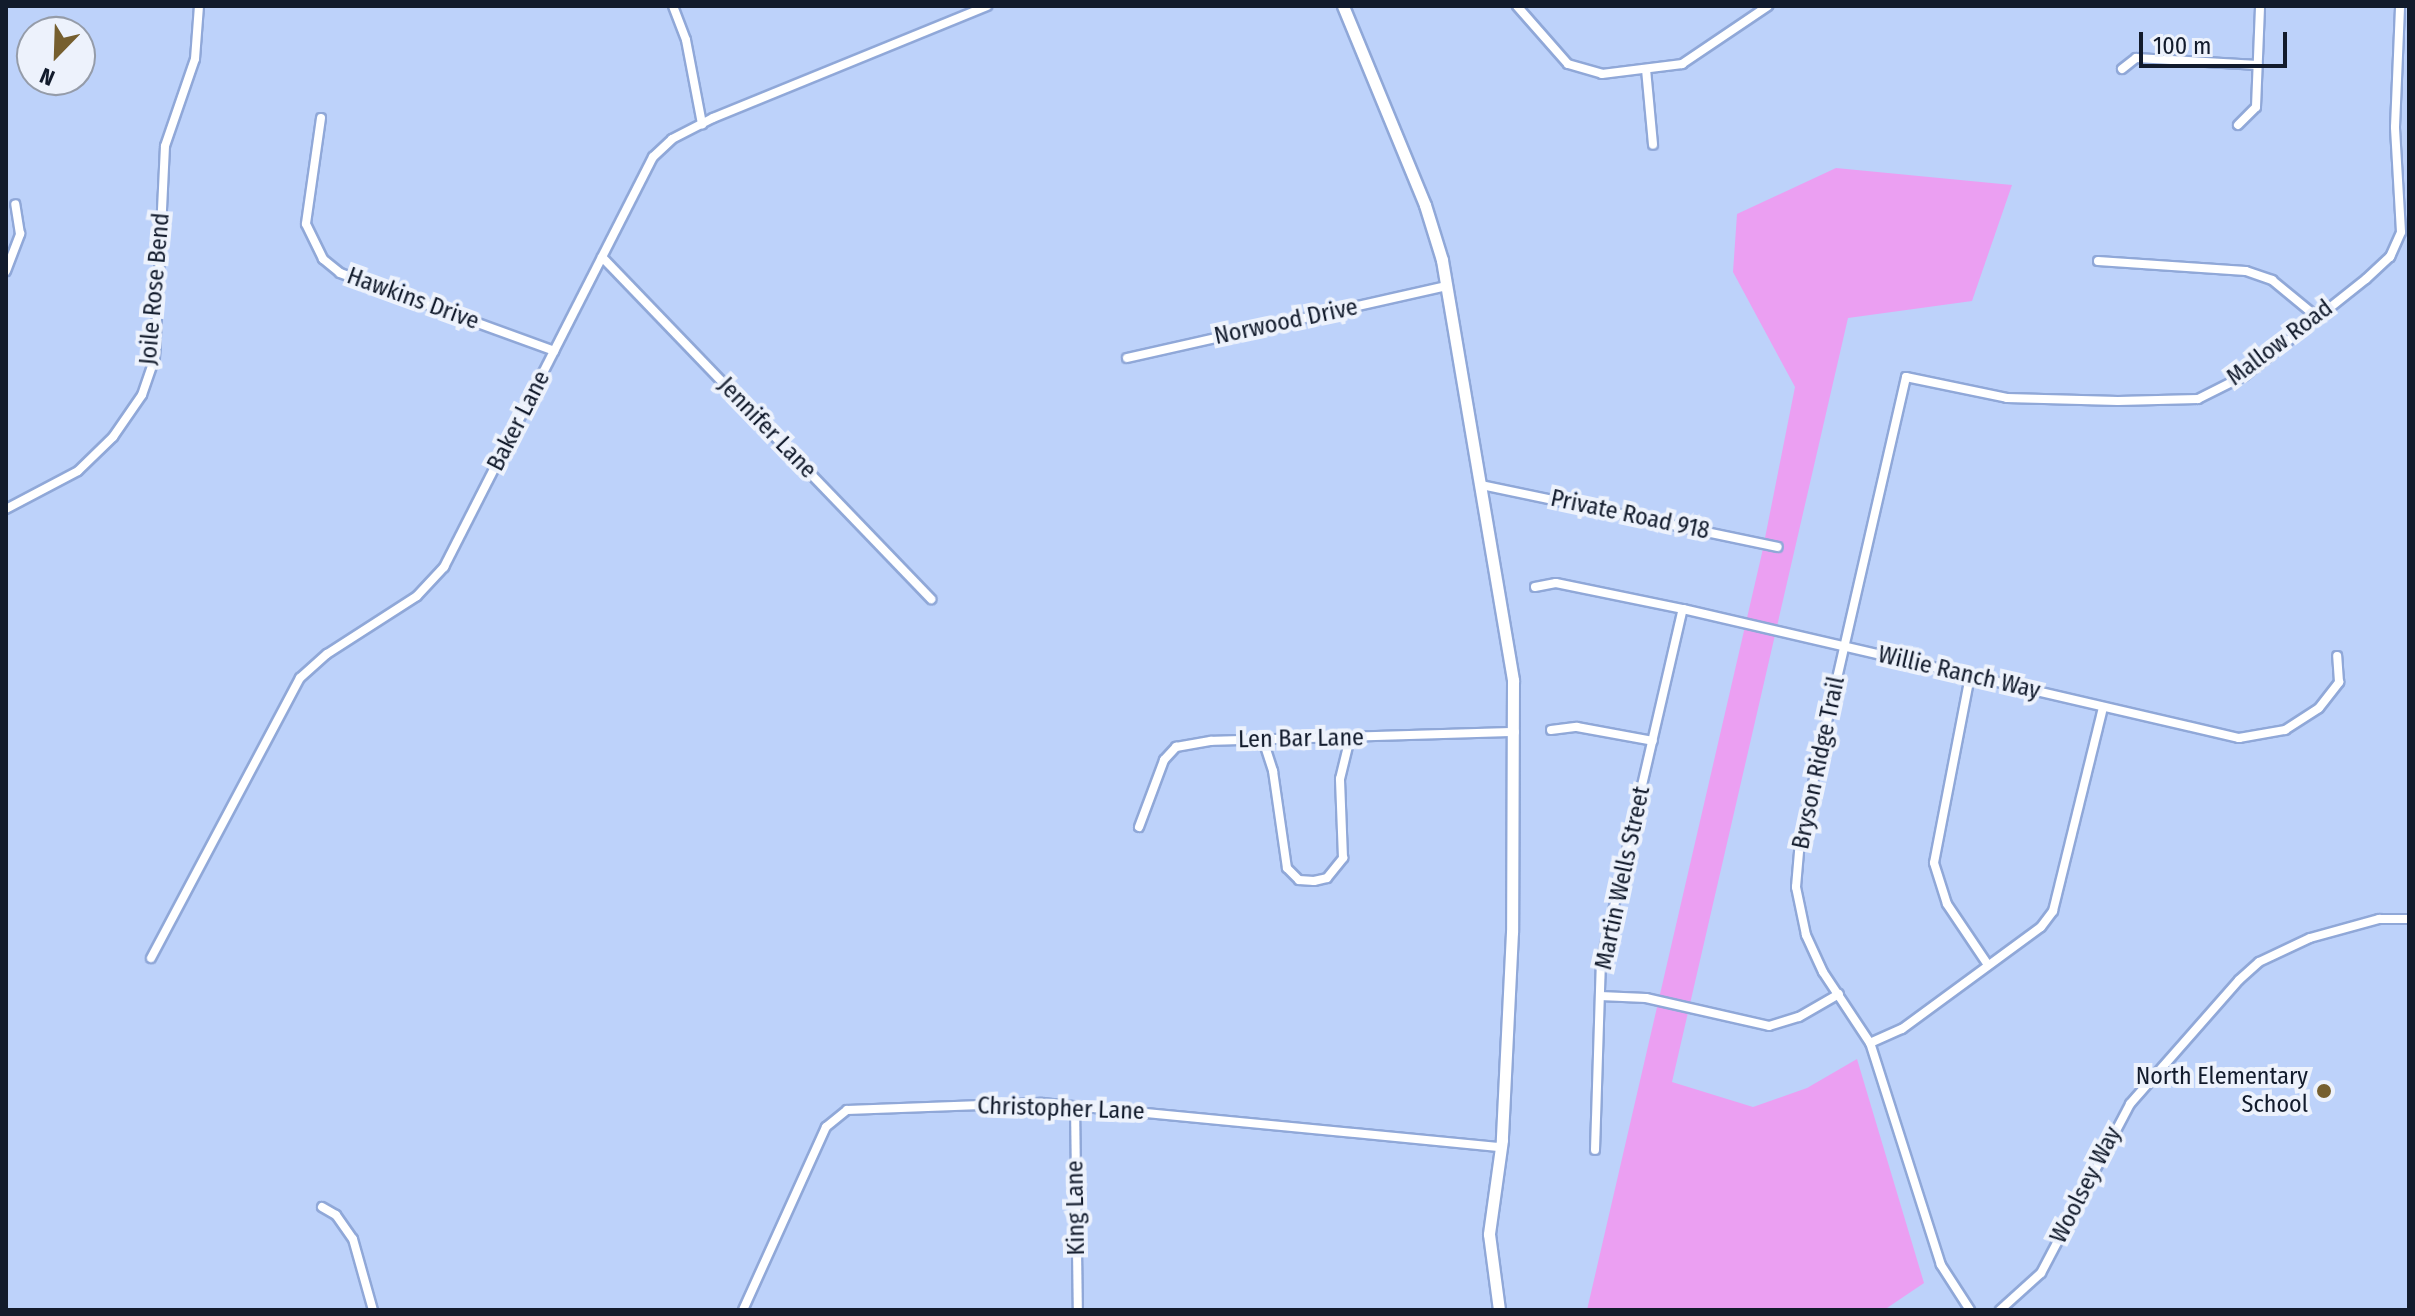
<!DOCTYPE html>
<html>
<head>
<meta charset="utf-8">
<style>
	body { margin:0 }
	#map { position:relative; width:2415px; height:1316px; overflow:hidden; background:#bdd2fa; font-family:"Fira Sans Condensed",sans-serif }
	div>[style] { position:absolute }
	.green>* { inset:0; background:#eb9ff2 }
	.roads { filter:drop-shadow(2px 0 #90a8d8) drop-shadow(-2px 0 #90a8d8) drop-shadow(0 2px #90a8d8) drop-shadow(0 -2px #90a8d8) }
	.street>* { height:8px; margin:-4px; padding:0 4px; transform-origin:4px; border-radius:4px; background:#fff }
	.secondary>* { height:11px; margin:-5.5px; padding:0 5.5px; transform-origin:5.5px; border-radius:5.5px; background:#fff }
	.dots>* { width:22px; height:22px; translate:-50% -50%; box-sizing:border-box; border:4px solid #edf2fc; border-radius:50% }
	span { translate:-50% -50%; white-space:nowrap; text-align:center; line-height:1.15; -webkit-text-stroke:8px #edf2fc; paint-order:stroke }
	.street-label { font-size:24px; color:#121b2c }
	.poi-label { font-size:24px; color:#121b2c }
	.right { translate:-100% -50%; text-align:right }
	.frame { position:absolute; inset:0; border:8px solid #121b2c; pointer-events:none }
	.north { position:absolute; left:16px; top:16px; width:80px; height:80px; box-sizing:border-box; background:#edf2fc; border:2px solid #959ca9; border-radius:50%; rotate:203deg; font-size:22px; font-weight:700; line-height:32px; text-align:center; color:#121b2c }
	.north::after { content:''; display:block; margin:auto; width:28px; height:36px; background:#765f2f; clip-path:polygon(50% 0,100% 100%,50% 72%,0 100%) }
	.scale { position:absolute; left:2139px; top:32px; width:148px; height:36px; box-sizing:border-box; border:4px solid #121b2c; border-top:0; padding-left:10px; font-size:24px; line-height:28px; white-space:nowrap; color:#121b2c; -webkit-text-stroke:6px #edf2fc; paint-order:stroke }
</style>
</head>
<body>
<div id="map">
	<div class="green">
		<i style="clip-path:polygon(1836px 168px,2012px 185px,1972px 301px,1848px 318px,1672px 1082px,1753px 1107px,1807px 1088px,1857px 1059px,1924px 1283px,1884px 1310px,1587px 1310px,1762px 553px,1795px 387px,1733px 272px,1737px 214px)"></i>
	</div>
	<div class="roads">
		<div class="street">
			<i style="left:673px;top:6px;width:36px;rotate:69deg"></i>
			<i style="left:686px;top:40px;width:86px;rotate:79.2deg"></i>
			<i style="left:1517px;top:6px;width:77px;rotate:48.7deg"></i>
			<i style="left:1568px;top:64px;width:35px;rotate:16deg"></i>
			<i style="left:1602px;top:74px;width:81px;rotate:-7.1deg"></i>
			<i style="left:1682px;top:64px;width:104px;rotate:-34deg"></i>
			<i style="left:1646px;top:69px;width:76px;rotate:84.7deg"></i>
			<i style="left:2122px;top:69px;width:18px;rotate:-38deg"></i>
			<i style="left:2136px;top:58px;width:122px;rotate:3.3deg"></i>
			<i style="left:321px;top:118px;width:107px;rotate:98.1deg"></i>
			<i style="left:306px;top:224px;width:39px;rotate:64deg"></i>
			<i style="left:323px;top:259px;width:22px;rotate:39deg"></i>
			<i style="left:340px;top:273px;width:228px;rotate:20deg"></i>
			<i style="left:2238px;top:125px;width:25px;rotate:-45deg"></i>
			<i style="left:2256px;top:107px;width:101px;rotate:-87.7deg"></i>
			<i style="left:602px;top:257px;width:475px;rotate:46.1deg"></i>
			<i style="left:2098px;top:261px;width:148px;rotate:3.9deg"></i>
			<i style="left:2246px;top:271px;width:28px;rotate:19deg"></i>
			<i style="left:2272px;top:280px;width:58px;rotate:39.4deg"></i>
			<i style="left:6px;top:271px;width:40px;rotate:-69deg"></i>
			<i style="left:20px;top:234px;width:30px;rotate:-99deg"></i>
			<i style="left:1127px;top:358px;width:327px;rotate:-12.7deg"></i>
			<i style="left:1481px;top:485px;width:303px;rotate:11.8deg"></i>
			<i style="left:6px;top:509px;width:81px;rotate:-27.8deg"></i>
			<i style="left:78px;top:471px;width:49px;rotate:-44.2deg"></i>
			<i style="left:113px;top:437px;width:51px;rotate:-55.4deg"></i>
			<i style="left:142px;top:395px;width:39px;rotate:-71deg"></i>
			<i style="left:155px;top:358px;width:212px;rotate:-87.3deg"></i>
			<i style="left:165px;top:146px;width:92px;rotate:-71deg"></i>
			<i style="left:195px;top:59px;width:53px;rotate:-85.7deg"></i>
			<i style="left:1535px;top:587px;width:21px;rotate:-11deg"></i>
			<i style="left:1556px;top:583px;width:130px;rotate:11.6deg"></i>
			<i style="left:1683px;top:609px;width:571px;rotate:13.06deg"></i>
			<i style="left:2239px;top:738px;width:47px;rotate:-9.9deg"></i>
			<i style="left:2285px;top:730px;width:40px;rotate:-32.9deg"></i>
			<i style="left:2319px;top:708px;width:33px;rotate:-52deg"></i>
			<i style="left:2339px;top:682px;width:26px;rotate:-94deg"></i>
			<i style="left:1970px;top:676px;width:190px;rotate:100.9deg"></i>
			<i style="left:1934px;top:863px;width:43px;rotate:72.4deg"></i>
			<i style="left:1947px;top:904px;width:73px;rotate:56.1deg"></i>
			<i style="left:1551px;top:730px;width:26px;rotate:-7deg"></i>
			<i style="left:1577px;top:727px;width:77px;rotate:10.4deg"></i>
			<i style="left:1263px;top:740px;width:33px;rotate:72deg"></i>
			<i style="left:1273px;top:771px;width:98px;rotate:81.8deg"></i>
			<i style="left:1287px;top:868px;width:17px;rotate:45deg"></i>
			<i style="left:1299px;top:880px;width:15px;rotate:4deg"></i>
			<i style="left:1314px;top:881px;width:13px;rotate:-13deg"></i>
			<i style="left:1327px;top:878px;width:26px;rotate:-51deg"></i>
			<i style="left:1343px;top:858px;width:79px;rotate:-92.2deg"></i>
			<i style="left:1340px;top:779px;width:42px;rotate:-76.3deg"></i>
			<i style="left:1139px;top:827px;width:72px;rotate:-69.5deg"></i>
			<i style="left:1164px;top:760px;width:18px;rotate:-47deg"></i>
			<i style="left:1176px;top:747px;width:36px;rotate:-10deg"></i>
			<i style="left:1211px;top:741px;width:304px;rotate:-1.7deg"></i>
			<i style="left:151px;top:958px;width:317px;rotate:-62deg"></i>
			<i style="left:300px;top:678px;width:36px;rotate:-42deg"></i>
			<i style="left:327px;top:654px;width:107px;rotate:-32.8deg"></i>
			<i style="left:417px;top:596px;width:40px;rotate:-47deg"></i>
			<i style="left:444px;top:567px;width:460px;rotate:-63deg"></i>
			<i style="left:653px;top:157px;width:26px;rotate:-43deg"></i>
			<i style="left:672px;top:139px;width:46px;rotate:-27.1deg"></i>
			<i style="left:713px;top:118px;width:296px;rotate:-22.2deg"></i>
			<i style="left:1600px;top:996px;width:46px;rotate:2.5deg"></i>
			<i style="left:1646px;top:998px;width:126px;rotate:12.8deg"></i>
			<i style="left:1769px;top:1026px;width:31px;rotate:-17deg"></i>
			<i style="left:1799px;top:1017px;width:46px;rotate:-29.9deg"></i>
			<i style="left:1870px;top:1043px;width:35px;rotate:-24deg"></i>
			<i style="left:1902px;top:1029px;width:172px;rotate:-36.3deg"></i>
			<i style="left:2041px;top:927px;width:20px;rotate:-53deg"></i>
			<i style="left:2053px;top:911px;width:210px;rotate:-76.2deg"></i>
			<i style="left:1075px;top:1106px;width:204px;rotate:89.2deg"></i>
			<i style="left:1595px;top:1150px;width:187px;rotate:-88.2deg"></i>
			<i style="left:1601px;top:963px;width:363px;rotate:-77deg"></i>
			<i style="left:322px;top:1207px;width:16px;rotate:30deg"></i>
			<i style="left:336px;top:1215px;width:29px;rotate:55deg"></i>
			<i style="left:353px;top:1239px;width:74px;rotate:74.3deg"></i>
			<i style="left:743px;top:1310px;width:201px;rotate:-65.6deg"></i>
			<i style="left:826px;top:1127px;width:27px;rotate:-39deg"></i>
			<i style="left:847px;top:1110px;width:195px;rotate:-2.1deg"></i>
			<i style="left:1042px;top:1103px;width:461px;rotate:5.5deg"></i>
			<i style="left:1970px;top:1310px;width:54px;rotate:-122.8deg"></i>
			<i style="left:1941px;top:1265px;width:233px;rotate:-107.7deg"></i>
			<i style="left:1870px;top:1043px;width:85px;rotate:-123.5deg"></i>
			<i style="left:1823px;top:972px;width:41px;rotate:-114.7deg"></i>
			<i style="left:1806px;top:935px;width:49px;rotate:-101.8deg"></i>
			<i style="left:1796px;top:887px;width:47px;rotate:-85.1deg"></i>
			<i style="left:1800px;top:840px;width:475px;rotate:-77.1deg"></i>
			<i style="left:1906px;top:377px;width:103px;rotate:11.7deg"></i>
			<i style="left:2007px;top:398px;width:111px;rotate:1.5deg"></i>
			<i style="left:2118px;top:401px;width:80px;rotate:-1.4deg"></i>
			<i style="left:2198px;top:399px;width:51px;rotate:-26.6deg"></i>
			<i style="left:2244px;top:376px;width:156px;rotate:-38.5deg"></i>
			<i style="left:2366px;top:279px;width:33px;rotate:-43deg"></i>
			<i style="left:2390px;top:257px;width:27px;rotate:-66deg"></i>
			<i style="left:2401px;top:232px;width:105px;rotate:-93.3deg"></i>
			<i style="left:2395px;top:127px;width:121px;rotate:-87.6deg"></i>
			<i style="left:2000px;top:1310px;width:55px;rotate:-42.1deg"></i>
			<i style="left:2041px;top:1273px;width:191px;rotate:-62.2deg"></i>
			<i style="left:2130px;top:1104px;width:165px;rotate:-48.7deg"></i>
			<i style="left:2239px;top:980px;width:27px;rotate:-42deg"></i>
			<i style="left:2259px;top:962px;width:56px;rotate:-25.2deg"></i>
			<i style="left:2310px;top:938px;width:72px;rotate:-15.4deg"></i>
			<i style="left:2379px;top:919px;width:30px"></i>
		</div>
		<div class="secondary">
			<i style="left:1343px;top:6px;width:215px;rotate:67.6deg"></i>
			<i style="left:1425px;top:205px;width:58px;rotate:72.8deg"></i>
			<i style="left:1442px;top:260px;width:426px;rotate:80.4deg"></i>
			<i style="left:1513px;top:680px;width:252px;rotate:90.2deg"></i>
			<i style="left:1512px;top:932px;width:208px;rotate:92.8deg"></i>
			<i style="left:1502px;top:1140px;width:95px;rotate:97.9deg"></i>
			<i style="left:1489px;top:1234px;width:77px;rotate:82.5deg"></i>
		</div>
	</div>
	<div class="dots">
		<i style="left:2324px;top:1091px;background:#765f2f"></i>
	</div>
	<div class="street-label">
		<span style="left:155px;top:289px;rotate:-85deg">Joile Rose Bend</span>
		<span style="left:413px;top:299px;rotate:20deg">Hawkins Drive</span>
		<span style="left:1286px;top:322px;rotate:-12deg">Norwood Drive</span>
		<span style="left:2280px;top:343px;rotate:-37deg">Mallow Road</span>
		<span style="left:519px;top:421px;rotate:-63deg">Baker Lane</span>
		<span style="left:767px;top:428px;rotate:46deg">Jennifer Lane</span>
		<span style="left:1630px;top:515px;rotate:12deg">Private Road 918</span>
		<span style="left:1959px;top:673px;rotate:13deg">Willie Ranch Way</span>
		<span style="left:1301px;top:739px;rotate:-1deg">Len Bar Lane</span>
		<span style="left:1819px;top:763px;rotate:-78deg">Bryson Ridge Trail</span>
		<span style="left:1623px;top:878px;rotate:-78deg">Martin Wells Street</span>
		<span style="left:1061px;top:1109px;rotate:2deg">Christopher Lane</span>
		<span style="left:2086px;top:1185px;rotate:-63deg">Woolsey Way</span>
		<span style="left:1076px;top:1208px;rotate:-91deg">King Lane</span>
	</div>
	<div class="poi-label">
		<span class="right" style="left:2308px;top:1091px">North Elementary<br>School</span>
	</div>
	<div class="frame"></div>
	<div class="north">N</div>
	<div class="scale">100 m</div>
</div>
</body>
</html>
